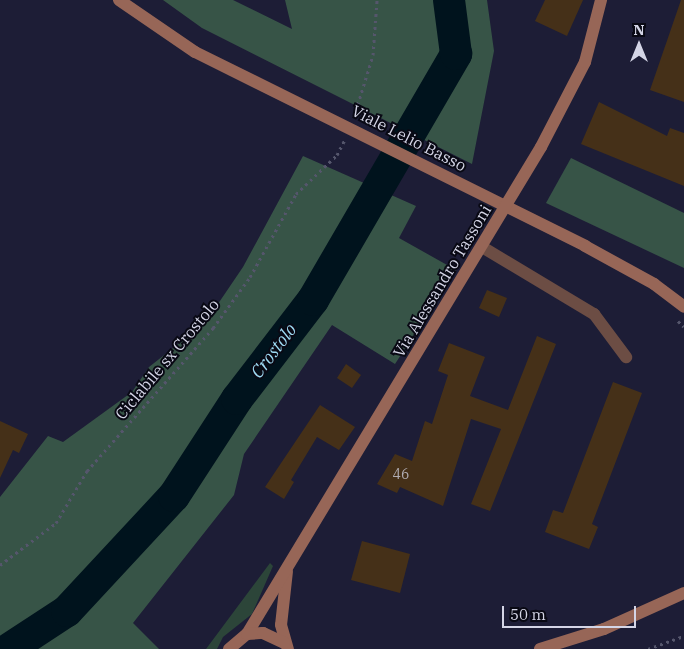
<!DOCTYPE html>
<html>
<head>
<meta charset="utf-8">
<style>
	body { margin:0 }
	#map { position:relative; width:684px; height:649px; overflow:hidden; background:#1d1d36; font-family:"IBM Plex Serif",serif }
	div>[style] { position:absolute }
	.green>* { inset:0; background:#2c4539 }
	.forest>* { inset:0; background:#375447 }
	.river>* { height:32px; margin:-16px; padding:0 16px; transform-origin:16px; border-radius:16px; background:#00131d }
	.building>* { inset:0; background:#453018 }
	.path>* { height:3px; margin-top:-1.5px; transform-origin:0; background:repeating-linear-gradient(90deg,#55566c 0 2.5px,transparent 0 6.5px) }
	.street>* { height:12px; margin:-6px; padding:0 6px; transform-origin:6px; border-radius:6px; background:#6c4d44 }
	.secondary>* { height:12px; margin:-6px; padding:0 6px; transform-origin:6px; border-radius:6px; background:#976657 }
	span { translate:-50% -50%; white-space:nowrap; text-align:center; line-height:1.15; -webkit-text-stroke:4px #090914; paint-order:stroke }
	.number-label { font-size:14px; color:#b0acb2 }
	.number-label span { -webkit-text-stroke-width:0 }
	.street-label { font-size:16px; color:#d4d5e6 }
	.water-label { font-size:18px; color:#9edaf3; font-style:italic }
	.north { position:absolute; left:614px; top:20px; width:50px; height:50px; -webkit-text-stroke:4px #090914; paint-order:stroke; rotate:0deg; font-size:14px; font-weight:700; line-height:20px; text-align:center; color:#d4d5e6 }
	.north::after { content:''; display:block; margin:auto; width:18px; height:22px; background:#d4d5e6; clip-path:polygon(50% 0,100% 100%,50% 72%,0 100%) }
	.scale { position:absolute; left:502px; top:606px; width:134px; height:22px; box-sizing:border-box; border:2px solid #d4d5e6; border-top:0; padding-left:6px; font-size:15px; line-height:18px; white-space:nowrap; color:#d4d5e6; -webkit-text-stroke:4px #090914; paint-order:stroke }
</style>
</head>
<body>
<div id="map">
	<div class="green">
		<i style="clip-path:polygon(270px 563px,273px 566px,252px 614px,223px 637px,217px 649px,206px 649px)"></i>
	</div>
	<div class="forest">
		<i style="clip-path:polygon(163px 0,233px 0,292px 29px,285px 0,487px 0,494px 51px,472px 164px,202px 28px)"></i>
		<i style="clip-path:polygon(303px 156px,416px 206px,399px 238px,456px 270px,395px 364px,332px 325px,244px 454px,234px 495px,133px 623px,159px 649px,0 649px,0 497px,48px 436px,63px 442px,132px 392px,149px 367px,205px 323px,243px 267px)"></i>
		<i style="clip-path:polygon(571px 158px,684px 213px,684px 268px,546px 203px)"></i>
	</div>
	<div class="river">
		<i style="left:9px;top:649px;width:69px;rotate:-33.2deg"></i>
		<i style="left:67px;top:611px;width:157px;rotate:-47.1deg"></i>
		<i style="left:174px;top:496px;width:116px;rotate:-57deg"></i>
		<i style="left:237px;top:399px;width:125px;rotate:-52.5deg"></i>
		<i style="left:313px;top:300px;width:285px;rotate:-59.8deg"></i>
		<i style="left:456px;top:54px;width:54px;rotate:-97.4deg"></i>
	</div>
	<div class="building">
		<i style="clip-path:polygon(545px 0,583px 0,567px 36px,535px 21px)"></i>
		<i style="clip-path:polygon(681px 0,684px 0,684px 102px,650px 90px)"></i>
		<i style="clip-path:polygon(599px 102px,667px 136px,670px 128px,684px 133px,684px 186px,581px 144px)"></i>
		<i style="clip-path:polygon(487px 290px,507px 298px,499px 317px,479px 308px)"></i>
		<i style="clip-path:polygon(537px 336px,556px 344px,490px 511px,471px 504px,501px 429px,471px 419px,443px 506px,400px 487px,397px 493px,377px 484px,395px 454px,412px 461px,425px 421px,432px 424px,448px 375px,438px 371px,449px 343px,485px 357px,470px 396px,508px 410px)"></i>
		<i style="clip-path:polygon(346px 364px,361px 375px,352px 388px,337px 378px)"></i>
		<i style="clip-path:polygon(613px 382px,642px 393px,592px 524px,598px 527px,589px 549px,545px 532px,553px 510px,563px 513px)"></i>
		<i style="clip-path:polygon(320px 405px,355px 427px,339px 450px,317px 437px,291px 480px,294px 482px,284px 499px,265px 487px)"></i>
		<i style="clip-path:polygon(0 421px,28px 434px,19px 453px,13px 450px,0 478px)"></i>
		<i style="clip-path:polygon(362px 541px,410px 554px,400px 593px,351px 580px)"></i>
	</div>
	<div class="path">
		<i style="left:354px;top:117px;width:65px;rotate:-73deg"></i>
		<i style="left:373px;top:55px;width:55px;rotate:-85.8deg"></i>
		<i style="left:678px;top:321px;width:8px;rotate:45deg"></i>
		<i style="left:0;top:565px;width:70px;rotate:-36.9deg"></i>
		<i style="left:56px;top:523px;width:61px;rotate:-59.2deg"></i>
		<i style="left:87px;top:471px;width:191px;rotate:-48.6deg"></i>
		<i style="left:213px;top:328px;width:63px;rotate:-54deg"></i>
		<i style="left:250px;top:277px;width:95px;rotate:-61deg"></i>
		<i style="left:296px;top:194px;width:57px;rotate:-43.6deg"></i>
		<i style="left:337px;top:155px;width:16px;rotate:-63deg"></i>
		<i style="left:648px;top:649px;width:38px;rotate:-20deg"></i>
	</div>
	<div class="street">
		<i style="left:482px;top:247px;width:131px;rotate:30.9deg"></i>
		<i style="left:594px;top:314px;width:54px;rotate:53.3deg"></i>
	</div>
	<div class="secondary">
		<i style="left:119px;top:0;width:92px;rotate:34.4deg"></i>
		<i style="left:195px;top:52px;width:436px;rotate:26.4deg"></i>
		<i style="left:585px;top:246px;width:79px;rotate:28.8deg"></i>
		<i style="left:654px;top:284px;width:38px;rotate:37deg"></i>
		<i style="left:287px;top:571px;width:54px;rotate:96.3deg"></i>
		<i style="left:281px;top:625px;width:25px;rotate:74deg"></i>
		<i style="left:247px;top:634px;width:569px;rotate:-58.88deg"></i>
		<i style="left:541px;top:147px;width:96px;rotate:-62.6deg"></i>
		<i style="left:585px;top:62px;width:64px;rotate:-75.5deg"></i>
		<i style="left:229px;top:649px;width:23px;rotate:-40deg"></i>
		<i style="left:247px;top:634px;width:16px;rotate:-4deg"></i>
		<i style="left:263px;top:633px;width:23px;rotate:25deg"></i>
		<i style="left:540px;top:649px;width:67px;rotate:-17.4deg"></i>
		<i style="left:604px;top:629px;width:88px;rotate:-24.2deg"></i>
	</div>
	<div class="number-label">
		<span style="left:401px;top:474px">46</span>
	</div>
	<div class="street-label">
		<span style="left:409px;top:138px;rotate:27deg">Viale Lelio Basso</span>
		<span style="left:442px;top:281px;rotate:-59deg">Via Alessandro Tassoni</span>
		<span style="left:167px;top:359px;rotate:-50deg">Ciclabile sx Crostolo</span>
	</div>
	<div class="water-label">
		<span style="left:274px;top:351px;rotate:-53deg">Crostolo</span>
	</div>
	<div class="north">N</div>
	<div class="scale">50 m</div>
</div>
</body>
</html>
